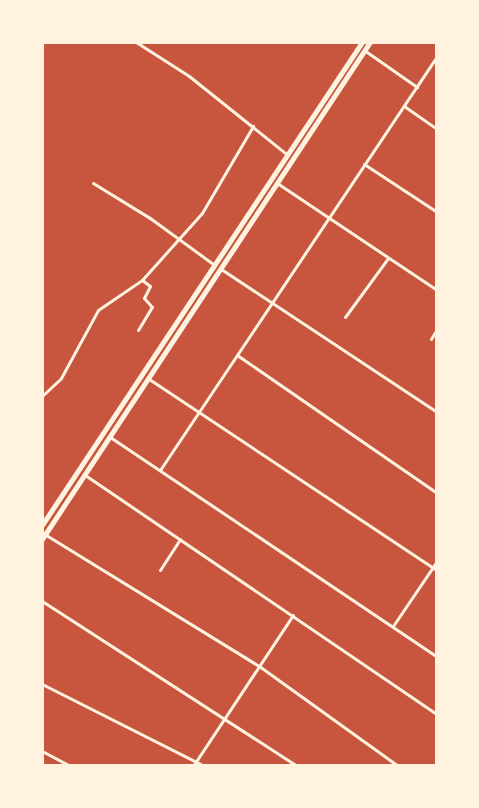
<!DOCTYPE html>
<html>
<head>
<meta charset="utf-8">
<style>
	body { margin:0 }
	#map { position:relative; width:479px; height:808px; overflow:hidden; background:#c8553d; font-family:"Roboto Condensed",sans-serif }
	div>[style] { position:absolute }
	.minor>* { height:3px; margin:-1.5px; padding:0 1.5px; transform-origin:1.5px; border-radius:1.5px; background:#fff3e0 }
	.primary>* { height:5px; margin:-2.5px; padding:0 2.5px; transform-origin:2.5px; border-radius:2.5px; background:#fff3e0 }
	span { translate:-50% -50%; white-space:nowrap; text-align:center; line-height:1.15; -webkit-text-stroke:6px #fff3e0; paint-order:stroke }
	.frame { position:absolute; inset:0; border:44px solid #fff3e0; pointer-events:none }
</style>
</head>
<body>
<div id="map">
	<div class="minor">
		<i style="left:136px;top:42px;width:63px;rotate:32.7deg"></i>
		<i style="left:189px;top:76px;width:123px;rotate:38.7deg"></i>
		<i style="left:364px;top:50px;width:65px;rotate:34.9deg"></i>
		<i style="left:404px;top:106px;width:40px;rotate:34.9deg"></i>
		<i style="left:364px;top:164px;width:87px;rotate:33.3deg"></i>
		<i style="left:93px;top:183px;width:67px;rotate:31.6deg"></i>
		<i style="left:150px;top:218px;width:78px;rotate:36.1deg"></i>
		<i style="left:277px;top:183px;width:192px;rotate:33.8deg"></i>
		<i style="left:221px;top:269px;width:259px;rotate:33.5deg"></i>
		<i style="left:345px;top:317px;width:73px;rotate:-53.9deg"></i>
		<i style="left:138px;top:330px;width:27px;rotate:-59deg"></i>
		<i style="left:152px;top:307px;width:12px;rotate:-132deg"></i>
		<i style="left:144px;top:298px;width:13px;rotate:-63deg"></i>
		<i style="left:150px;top:286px;width:10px;rotate:-143deg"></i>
		<i style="left:431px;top:339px;width:12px;rotate:-59deg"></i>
		<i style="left:237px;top:355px;width:243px;rotate:34.6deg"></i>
		<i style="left:149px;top:379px;width:346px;rotate:33.6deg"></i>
		<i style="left:42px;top:396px;width:26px;rotate:-43deg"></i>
		<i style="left:61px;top:378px;width:77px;rotate:-61.4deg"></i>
		<i style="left:98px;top:310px;width:53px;rotate:-34.3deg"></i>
		<i style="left:142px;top:280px;width:90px;rotate:-48.2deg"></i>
		<i style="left:202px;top:213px;width:101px;rotate:-59.6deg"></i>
		<i style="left:110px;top:437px;width:394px;rotate:33.9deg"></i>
		<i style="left:160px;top:470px;width:498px;rotate:-56.2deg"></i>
		<i style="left:85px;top:475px;width:425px;rotate:34.2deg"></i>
		<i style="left:46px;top:535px;width:250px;rotate:31.6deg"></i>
		<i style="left:259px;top:666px;width:171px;rotate:35.7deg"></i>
		<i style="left:160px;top:570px;width:37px;rotate:-57deg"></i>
		<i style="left:42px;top:601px;width:304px;rotate:32.9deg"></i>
		<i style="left:393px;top:626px;width:78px;rotate:-55.9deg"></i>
		<i style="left:42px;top:684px;width:182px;rotate:26.8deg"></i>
		<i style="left:42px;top:751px;width:32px;rotate:28deg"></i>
		<i style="left:193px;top:766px;width:181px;rotate:-56.5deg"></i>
	</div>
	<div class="primary">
		<i style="left:42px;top:525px;width:579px;rotate:-56.47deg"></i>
		<i style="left:42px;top:539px;width:595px;rotate:-56.58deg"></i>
	</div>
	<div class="frame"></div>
</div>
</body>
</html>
